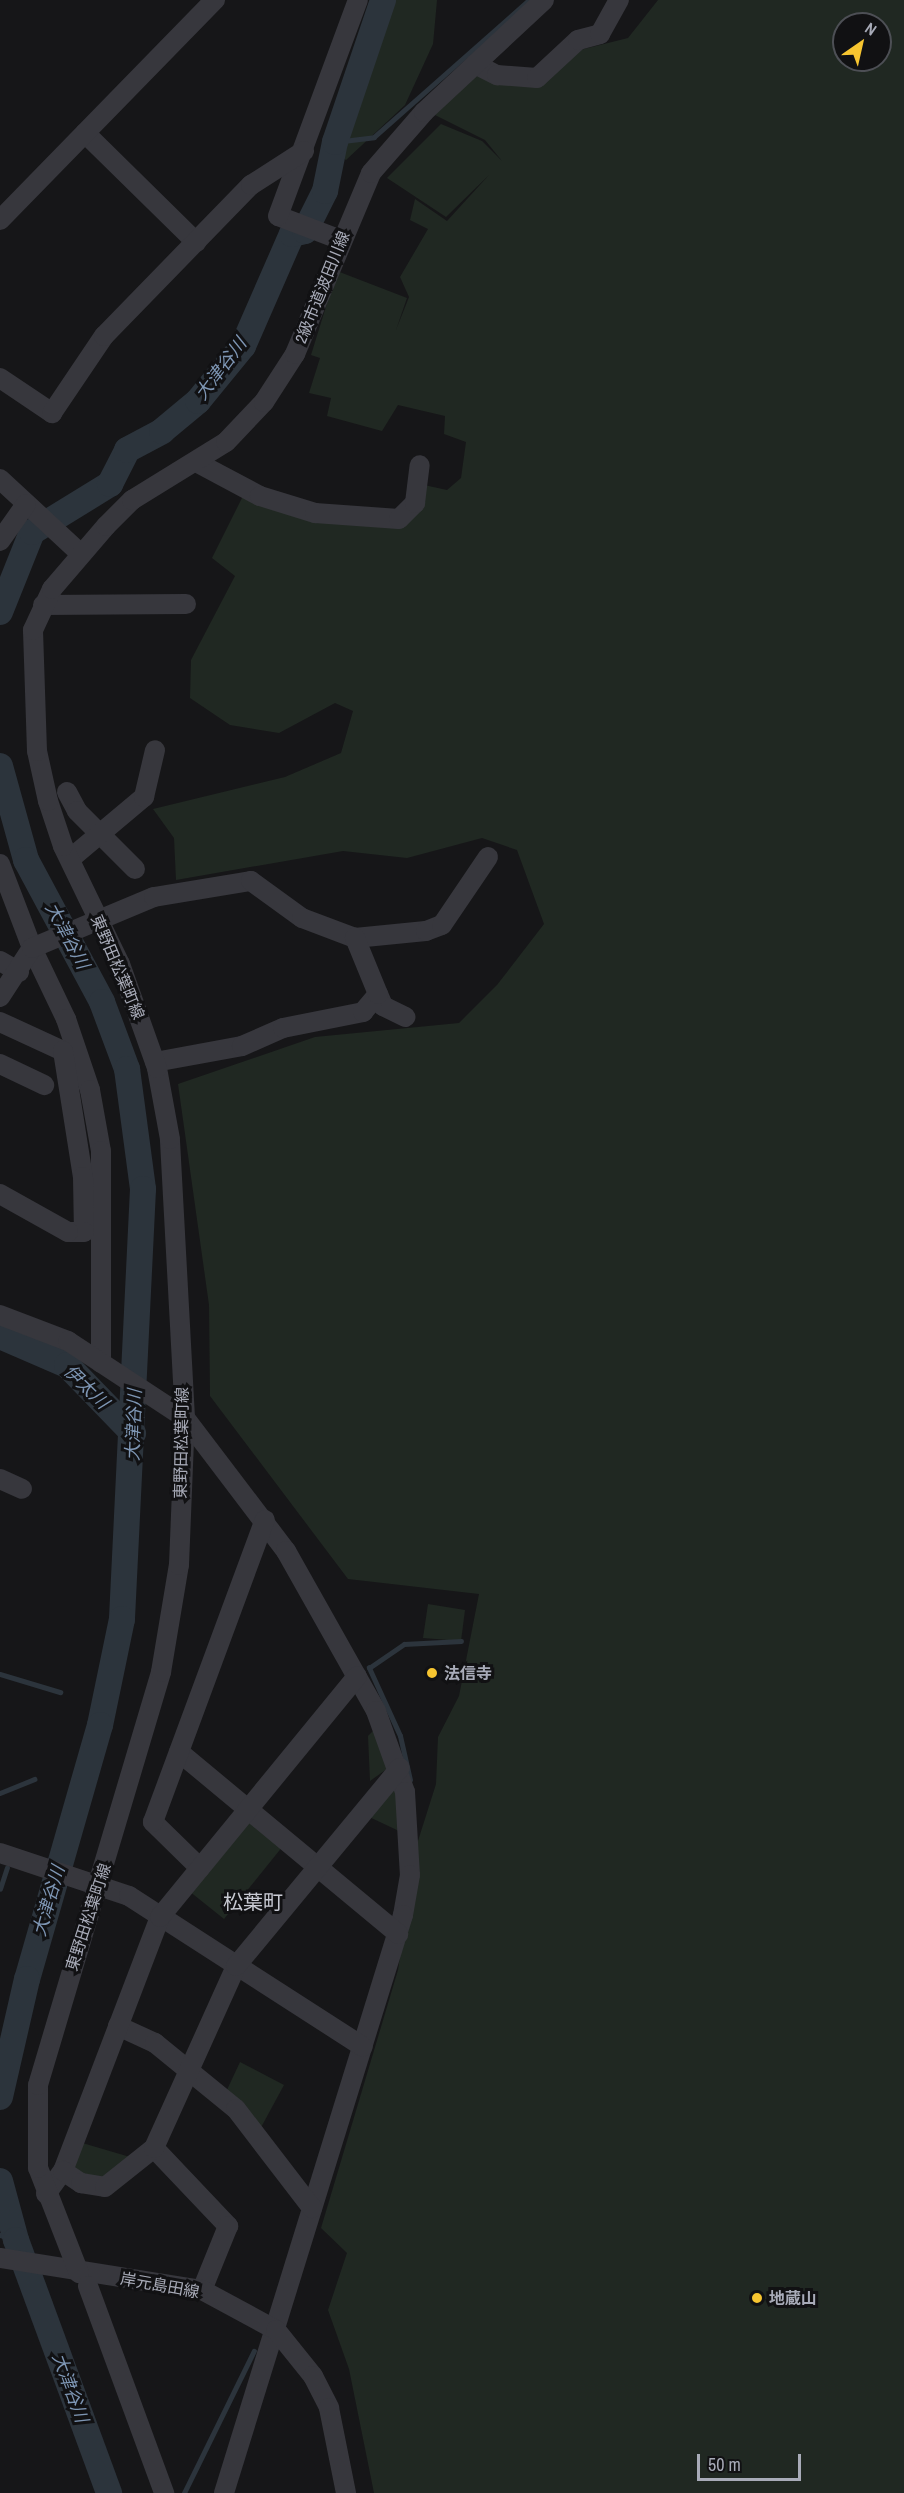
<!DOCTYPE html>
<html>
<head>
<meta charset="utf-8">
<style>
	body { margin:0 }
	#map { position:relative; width:904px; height:2493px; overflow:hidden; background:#161618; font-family:"Archivo Narrow","Noto Sans JP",sans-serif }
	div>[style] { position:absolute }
	.green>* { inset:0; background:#202822 }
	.stream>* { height:4.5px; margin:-2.25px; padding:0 2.25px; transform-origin:2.25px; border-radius:2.25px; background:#2c343c }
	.river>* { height:26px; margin:-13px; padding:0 13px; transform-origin:13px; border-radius:13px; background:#2c343c }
	.minor>* { height:20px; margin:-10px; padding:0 10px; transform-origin:10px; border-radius:10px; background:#37373d }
	.dots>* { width:16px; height:16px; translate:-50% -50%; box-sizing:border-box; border:3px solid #111113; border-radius:50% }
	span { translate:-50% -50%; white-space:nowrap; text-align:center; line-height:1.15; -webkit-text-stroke:6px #111113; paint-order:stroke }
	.street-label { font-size:16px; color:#a8abb8 }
	.poi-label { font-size:16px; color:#a8abb8; font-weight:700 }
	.left { translate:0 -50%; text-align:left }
	.water-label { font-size:18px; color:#7e96b4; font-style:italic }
	.quarter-label { font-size:20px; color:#c9cbd4 }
	.north { position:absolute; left:832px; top:12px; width:60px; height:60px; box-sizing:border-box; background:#111113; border:2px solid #4d4f55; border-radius:50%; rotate:34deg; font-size:16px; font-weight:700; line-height:24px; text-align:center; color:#a8abb8 }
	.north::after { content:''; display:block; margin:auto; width:21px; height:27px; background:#f7c530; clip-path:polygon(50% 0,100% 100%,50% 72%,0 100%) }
	.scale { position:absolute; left:697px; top:2454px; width:104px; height:27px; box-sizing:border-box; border:3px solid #a8abb8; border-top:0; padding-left:8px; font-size:18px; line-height:21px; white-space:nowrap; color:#a8abb8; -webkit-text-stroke:4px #111113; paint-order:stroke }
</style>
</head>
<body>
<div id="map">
	<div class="green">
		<i style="clip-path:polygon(392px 0,437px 0,433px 44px,405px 105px,346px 160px,338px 155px,382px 41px)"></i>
		<i style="clip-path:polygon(evenodd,658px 0,904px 0,904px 2493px,374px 2493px,349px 2369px,328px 2310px,347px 2253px,321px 2228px,398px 1970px,417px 1844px,436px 1784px,438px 1737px,459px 1696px,479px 1594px,348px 1579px,210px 1396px,209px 1305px,178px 1084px,315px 1037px,459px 1023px,497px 985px,544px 924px,517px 850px,482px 838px,407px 858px,343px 851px,176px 880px,174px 838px,153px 809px,285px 777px,341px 753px,353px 711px,335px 703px,279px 733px,230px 725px,190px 698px,191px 660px,235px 576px,212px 558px,246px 490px,401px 523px,424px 485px,447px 490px,461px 478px,466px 442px,444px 434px,445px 416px,398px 405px,382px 431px,327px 416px,331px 398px,309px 393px,320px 358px,311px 355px,337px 271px,407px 298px,396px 330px,409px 297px,400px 277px,428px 229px,410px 220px,415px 199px,447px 221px,489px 175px,446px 217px,387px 178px,441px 124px,482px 141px,502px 161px,485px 140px,435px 115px,476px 67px,531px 83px,576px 51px,628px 38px,658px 0,844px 24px,880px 24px,880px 60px,844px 60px,844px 24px)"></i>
		<i style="clip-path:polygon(428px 1604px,465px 1610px,461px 1641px,423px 1638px)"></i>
		<i style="clip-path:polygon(375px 1729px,391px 1766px,370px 1781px,368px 1736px)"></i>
		<i style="clip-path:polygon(392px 1783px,397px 1797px,399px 1831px,365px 1815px)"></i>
		<i style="clip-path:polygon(251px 1819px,283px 1846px,224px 1919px,189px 1891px)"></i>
		<i style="clip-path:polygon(240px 2062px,284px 2085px,258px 2133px,225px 2094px)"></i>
		<i style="clip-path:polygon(79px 2142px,130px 2157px,104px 2181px,73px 2173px)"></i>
	</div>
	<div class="stream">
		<i style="left:335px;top:142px;width:39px;rotate:-7deg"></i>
		<i style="left:374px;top:137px;width:207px;rotate:-41.5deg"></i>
		<i style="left:0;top:1674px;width:63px;rotate:16.7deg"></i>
		<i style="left:410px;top:1780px;width:45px;rotate:-102.8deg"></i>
		<i style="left:400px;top:1736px;width:75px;rotate:-114.5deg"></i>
		<i style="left:369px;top:1668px;width:42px;rotate:-34.4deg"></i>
		<i style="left:404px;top:1644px;width:57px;rotate:-3deg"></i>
		<i style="left:0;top:1793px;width:37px;rotate:-22deg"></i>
		<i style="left:0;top:1889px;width:22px;rotate:-72deg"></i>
		<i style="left:0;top:2235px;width:17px;rotate:17deg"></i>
		<i style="left:184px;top:2493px;width:158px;rotate:-63.8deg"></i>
	</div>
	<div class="river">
		<i style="left:0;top:612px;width:86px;rotate:-68.2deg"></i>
		<i style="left:32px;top:532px;width:92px;rotate:-31.6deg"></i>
		<i style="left:110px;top:484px;width:38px;rotate:-63deg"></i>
		<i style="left:127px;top:450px;width:40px;rotate:-28deg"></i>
		<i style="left:162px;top:431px;width:47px;rotate:-39.8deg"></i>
		<i style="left:198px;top:401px;width:71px;rotate:-50.7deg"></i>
		<i style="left:243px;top:346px;width:122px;rotate:-66.4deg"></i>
		<i style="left:292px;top:234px;width:13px;rotate:-13deg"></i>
		<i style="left:305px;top:231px;width:45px;rotate:-63.4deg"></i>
		<i style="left:325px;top:191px;width:50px;rotate:-78.5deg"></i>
		<i style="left:335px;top:142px;width:150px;rotate:-71.3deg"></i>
		<i style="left:0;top:766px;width:98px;rotate:74.5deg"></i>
		<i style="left:26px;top:860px;width:161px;rotate:61.8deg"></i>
		<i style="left:102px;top:1002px;width:72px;rotate:69.5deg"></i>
		<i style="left:127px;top:1069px;width:121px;rotate:82.4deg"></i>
		<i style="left:143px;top:1189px;width:431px;rotate:92.8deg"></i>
		<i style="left:122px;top:1619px;width:108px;rotate:101.7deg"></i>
		<i style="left:100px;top:1725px;width:264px;rotate:106deg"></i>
		<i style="left:27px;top:1979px;width:121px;rotate:102.9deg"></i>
		<i style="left:0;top:1336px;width:73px;rotate:23.4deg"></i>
		<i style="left:67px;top:1365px;width:95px;rotate:45.9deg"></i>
		<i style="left:0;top:2181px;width:61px;rotate:74.8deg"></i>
		<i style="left:16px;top:2240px;width:270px;rotate:69.8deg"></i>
	</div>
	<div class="minor">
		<i style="left:475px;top:64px;width:25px;rotate:27deg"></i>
		<i style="left:497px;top:75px;width:40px;rotate:4.3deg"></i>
		<i style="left:537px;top:78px;width:56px;rotate:-42.8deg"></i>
		<i style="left:578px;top:40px;width:23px;rotate:-15deg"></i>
		<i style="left:600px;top:34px;width:39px;rotate:-61deg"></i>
		<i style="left:85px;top:133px;width:156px;rotate:44.5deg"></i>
		<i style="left:0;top:220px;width:308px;rotate:-45.7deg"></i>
		<i style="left:341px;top:240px;width:67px;rotate:-159.1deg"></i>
		<i style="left:278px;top:216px;width:230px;rotate:-69.7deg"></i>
		<i style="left:0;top:378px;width:63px;rotate:33.9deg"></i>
		<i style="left:52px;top:413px;width:93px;rotate:-56deg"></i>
		<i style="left:104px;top:336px;width:211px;rotate:-45.8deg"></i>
		<i style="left:251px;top:185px;width:63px;rotate:-32.7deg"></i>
		<i style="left:196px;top:462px;width:72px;rotate:28deg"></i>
		<i style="left:260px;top:496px;width:58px;rotate:17.2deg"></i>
		<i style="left:315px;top:513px;width:84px;rotate:4.1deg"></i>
		<i style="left:399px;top:519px;width:23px;rotate:-45deg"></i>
		<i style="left:415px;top:503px;width:38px;rotate:-83deg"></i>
		<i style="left:0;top:479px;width:109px;rotate:42.8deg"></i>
		<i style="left:0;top:541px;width:45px;rotate:-54.9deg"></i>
		<i style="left:43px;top:605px;width:143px;rotate:-0.4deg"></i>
		<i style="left:67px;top:792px;width:21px;rotate:62deg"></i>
		<i style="left:77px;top:811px;width:82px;rotate:45deg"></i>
		<i style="left:70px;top:859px;width:97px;rotate:-40deg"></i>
		<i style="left:144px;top:797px;width:48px;rotate:-76.8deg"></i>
		<i style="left:0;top:864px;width:90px;rotate:69.1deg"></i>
		<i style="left:32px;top:948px;width:79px;rotate:64.4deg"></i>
		<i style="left:66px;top:1019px;width:75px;rotate:71.3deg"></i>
		<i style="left:90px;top:1090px;width:62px;rotate:79.8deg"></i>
		<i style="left:101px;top:1151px;width:212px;rotate:90deg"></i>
		<i style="left:0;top:961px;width:22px;rotate:30deg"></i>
		<i style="left:378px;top:994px;width:13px;rotate:67deg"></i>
		<i style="left:383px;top:1006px;width:25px;rotate:26deg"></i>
		<i style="left:0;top:997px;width:59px;rotate:-56.9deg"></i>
		<i style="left:32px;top:948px;width:132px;rotate:-22.7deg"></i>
		<i style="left:154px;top:897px;width:98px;rotate:-9.4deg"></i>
		<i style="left:251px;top:881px;width:63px;rotate:36deg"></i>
		<i style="left:302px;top:918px;width:57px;rotate:20.7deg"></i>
		<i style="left:355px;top:938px;width:71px;rotate:-5.6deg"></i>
		<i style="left:426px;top:931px;width:17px;rotate:-21deg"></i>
		<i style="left:442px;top:925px;width:82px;rotate:-55.9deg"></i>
		<i style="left:0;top:1022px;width:69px;rotate:24.7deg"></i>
		<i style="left:63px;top:1051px;width:128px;rotate:81deg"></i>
		<i style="left:83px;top:1177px;width:55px;rotate:89deg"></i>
		<i style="left:84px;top:1232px;width:16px;rotate:180deg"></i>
		<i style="left:68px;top:1232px;width:78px;rotate:-150.8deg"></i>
		<i style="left:155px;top:1062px;width:88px;rotate:-10.4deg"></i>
		<i style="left:242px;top:1046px;width:45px;rotate:-23.7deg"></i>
		<i style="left:283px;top:1028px;width:82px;rotate:-11.3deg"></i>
		<i style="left:363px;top:1012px;width:23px;rotate:-50deg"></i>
		<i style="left:378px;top:994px;width:61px;rotate:-112.3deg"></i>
		<i style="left:0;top:1064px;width:49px;rotate:25.5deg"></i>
		<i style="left:0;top:1315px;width:73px;rotate:20.9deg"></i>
		<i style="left:68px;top:1341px;width:140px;rotate:33.3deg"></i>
		<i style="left:185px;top:1418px;width:167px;rotate:52.8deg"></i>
		<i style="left:286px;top:1551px;width:184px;rotate:60.6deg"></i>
		<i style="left:376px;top:1711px;width:86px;rotate:70.3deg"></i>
		<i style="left:405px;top:1792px;width:83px;rotate:86.6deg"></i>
		<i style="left:410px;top:1875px;width:41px;rotate:99.9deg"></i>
		<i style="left:403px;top:1915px;width:605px;rotate:107.21deg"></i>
		<i style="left:0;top:1479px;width:24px;rotate:24deg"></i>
		<i style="left:179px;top:1752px;width:285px;rotate:39.7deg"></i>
		<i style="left:0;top:1853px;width:136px;rotate:18.4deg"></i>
		<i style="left:129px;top:1896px;width:278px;rotate:32.8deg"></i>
		<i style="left:200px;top:1868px;width:66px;rotate:-135.6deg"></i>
		<i style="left:153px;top:1822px;width:322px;rotate:-69.7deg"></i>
		<i style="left:118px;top:2026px;width:41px;rotate:24.7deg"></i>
		<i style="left:155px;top:2043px;width:104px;rotate:39.2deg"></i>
		<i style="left:236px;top:2109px;width:125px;rotate:52.5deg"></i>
		<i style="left:154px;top:2148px;width:108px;rotate:46.5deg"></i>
		<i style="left:228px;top:2226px;width:69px;rotate:112.1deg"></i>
		<i style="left:63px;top:2171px;width:272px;rotate:-69.1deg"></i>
		<i style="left:160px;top:1917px;width:311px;rotate:-50.7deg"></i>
		<i style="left:46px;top:2194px;width:29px;rotate:-54deg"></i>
		<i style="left:63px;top:2171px;width:22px;rotate:34deg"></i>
		<i style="left:81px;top:2183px;width:24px;rotate:9deg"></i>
		<i style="left:105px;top:2187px;width:63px;rotate:-38.5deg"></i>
		<i style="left:154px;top:2148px;width:200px;rotate:-65.7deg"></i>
		<i style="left:236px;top:1966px;width:257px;rotate:-50.4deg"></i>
		<i style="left:0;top:2258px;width:205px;rotate:9deg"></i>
		<i style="left:202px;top:2290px;width:84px;rotate:28.4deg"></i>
		<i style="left:276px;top:2330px;width:59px;rotate:51.2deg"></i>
		<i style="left:313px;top:2376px;width:36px;rotate:63deg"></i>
		<i style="left:329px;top:2408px;width:87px;rotate:78.7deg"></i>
		<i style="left:79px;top:2273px;width:113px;rotate:-111.3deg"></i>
		<i style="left:38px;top:2168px;width:83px;rotate:-90deg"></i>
		<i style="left:38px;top:2085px;width:431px;rotate:-73.4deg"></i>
		<i style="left:161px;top:1672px;width:109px;rotate:-80.5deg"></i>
		<i style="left:179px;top:1565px;width:147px;rotate:-87.7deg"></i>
		<i style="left:185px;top:1418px;width:279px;rotate:-93.1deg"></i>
		<i style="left:170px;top:1139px;width:72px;rotate:-100.4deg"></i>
		<i style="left:157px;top:1068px;width:110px;rotate:-109.6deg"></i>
		<i style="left:120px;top:964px;width:131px;rotate:-115.8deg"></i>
		<i style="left:63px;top:846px;width:47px;rotate:-108.4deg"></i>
		<i style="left:48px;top:801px;width:51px;rotate:-102.4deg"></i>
		<i style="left:37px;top:751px;width:121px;rotate:-91.9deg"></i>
		<i style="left:33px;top:630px;width:45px;rotate:-65.1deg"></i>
		<i style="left:52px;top:589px;width:83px;rotate:-49.4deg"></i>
		<i style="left:106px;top:526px;width:37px;rotate:-45deg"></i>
		<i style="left:132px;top:500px;width:110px;rotate:-31.7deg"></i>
		<i style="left:226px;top:442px;width:55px;rotate:-46.5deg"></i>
		<i style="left:264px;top:402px;width:57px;rotate:-57.1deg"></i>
		<i style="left:295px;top:354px;width:196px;rotate:-67.2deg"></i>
		<i style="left:371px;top:173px;width:81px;rotate:-49deg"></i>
		<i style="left:424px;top:112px;width:164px;rotate:-43deg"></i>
		<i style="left:88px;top:2286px;width:221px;rotate:69.8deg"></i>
	</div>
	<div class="dots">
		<i style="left:432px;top:1673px;background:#f7c530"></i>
		<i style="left:757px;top:2298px;background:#f7c530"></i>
	</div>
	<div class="street-label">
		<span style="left:322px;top:287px;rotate:-68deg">2級市道波田川線</span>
		<span style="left:118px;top:967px;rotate:67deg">東野田松葉町線</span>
		<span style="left:181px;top:1443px;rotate:-89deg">東野田松葉町線</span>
		<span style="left:88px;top:1917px;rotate:-72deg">東野田松葉町線</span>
		<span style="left:160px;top:2285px;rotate:10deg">岸元島田線</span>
	</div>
	<div class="poi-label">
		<span class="left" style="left:444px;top:1673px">法信寺</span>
		<span class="left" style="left:769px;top:2298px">地蔵山</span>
	</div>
	<div class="water-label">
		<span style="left:221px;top:369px;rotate:-53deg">大津谷川</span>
		<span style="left:67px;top:936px;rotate:62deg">大津谷川</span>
		<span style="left:86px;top:1387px;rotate:44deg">伊太川</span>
		<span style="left:134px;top:1425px;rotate:-88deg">大津谷川</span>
		<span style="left:49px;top:1901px;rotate:-74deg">大津谷川</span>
		<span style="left:70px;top:2388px;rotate:70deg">大津谷川</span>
	</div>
	<div class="quarter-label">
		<span style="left:253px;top:1901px">松葉町</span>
	</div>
	<div class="north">N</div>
	<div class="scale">50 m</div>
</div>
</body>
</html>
